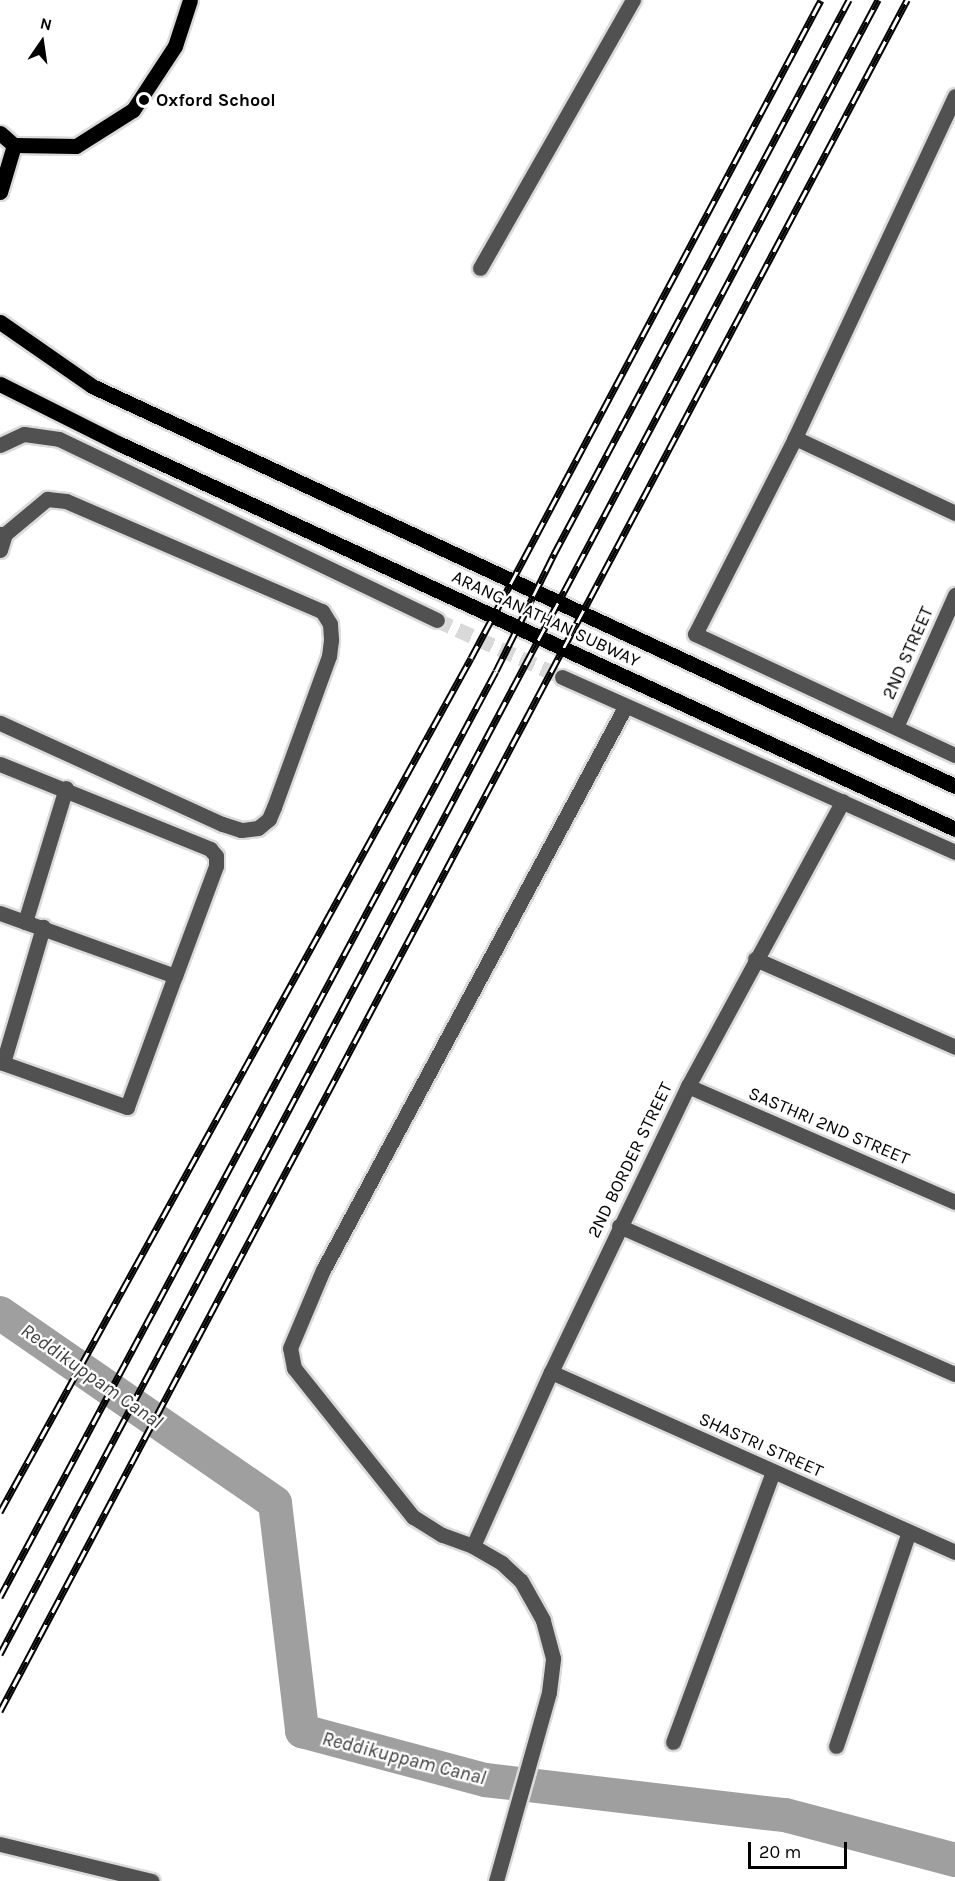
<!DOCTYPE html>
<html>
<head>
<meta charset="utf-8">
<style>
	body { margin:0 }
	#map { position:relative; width:955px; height:1881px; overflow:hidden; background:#fff; font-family:Karla,sans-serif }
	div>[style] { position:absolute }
	.canal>* { height:34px; margin:-17px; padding:0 17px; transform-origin:17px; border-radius:17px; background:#9f9f9f }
	.minor-tunnel>* { height:15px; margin-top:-7.5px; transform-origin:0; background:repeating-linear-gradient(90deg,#d9d9d9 0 15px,transparent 0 23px) }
	.roads { filter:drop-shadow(2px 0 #dbdbdb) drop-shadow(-2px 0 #dbdbdb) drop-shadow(0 2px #dbdbdb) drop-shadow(0 -2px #dbdbdb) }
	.minor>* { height:15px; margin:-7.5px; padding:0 7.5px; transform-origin:7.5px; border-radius:7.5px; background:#515151 }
	.major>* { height:15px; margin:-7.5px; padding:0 7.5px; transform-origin:7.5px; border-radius:7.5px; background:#000 }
	.rail>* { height:7px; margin-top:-3.5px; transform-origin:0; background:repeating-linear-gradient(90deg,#fff 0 14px,#000 0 28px); box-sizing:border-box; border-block:2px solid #000 }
	.dots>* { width:16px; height:16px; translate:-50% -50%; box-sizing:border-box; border:3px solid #fff; border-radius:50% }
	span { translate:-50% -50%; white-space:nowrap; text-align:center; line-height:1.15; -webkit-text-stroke:4.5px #fff; paint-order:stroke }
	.poi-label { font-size:18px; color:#000; font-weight:700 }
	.left { translate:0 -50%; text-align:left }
	.street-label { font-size:18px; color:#000 }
	.water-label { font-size:20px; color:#404040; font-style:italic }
	.north { position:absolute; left:12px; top:12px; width:60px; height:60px; -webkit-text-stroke:4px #fff; paint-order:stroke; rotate:13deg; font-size:16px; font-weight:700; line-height:24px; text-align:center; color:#000 }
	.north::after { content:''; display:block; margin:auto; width:21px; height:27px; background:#000; clip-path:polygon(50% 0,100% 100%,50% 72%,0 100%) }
	.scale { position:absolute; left:748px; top:1842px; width:99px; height:27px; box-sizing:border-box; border:3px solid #000; border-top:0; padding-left:8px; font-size:18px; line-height:21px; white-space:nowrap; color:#000; -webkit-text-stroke:4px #fff; paint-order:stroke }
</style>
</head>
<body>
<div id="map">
	<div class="canal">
		<i style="left:0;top:1313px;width:334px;rotate:34.6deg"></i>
		<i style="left:275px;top:1503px;width:230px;rotate:83.2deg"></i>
		<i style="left:302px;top:1731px;width:189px;rotate:15deg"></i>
		<i style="left:485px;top:1780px;width:302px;rotate:6.7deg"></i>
		<i style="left:785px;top:1815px;width:176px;rotate:14.8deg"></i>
	</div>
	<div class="minor-tunnel">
		<i style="left:437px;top:620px;width:137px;rotate:24.5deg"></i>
	</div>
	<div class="roads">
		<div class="minor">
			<i style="left:955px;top:96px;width:378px;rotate:115.1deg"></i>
			<i style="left:795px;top:438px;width:220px;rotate:117deg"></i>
			<i style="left:695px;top:634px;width:287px;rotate:25deg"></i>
			<i style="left:480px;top:268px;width:309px;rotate:-60.3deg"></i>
			<i style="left:795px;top:438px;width:177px;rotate:25.1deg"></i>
			<i style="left:0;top:445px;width:26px;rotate:-25deg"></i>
			<i style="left:24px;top:434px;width:35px;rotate:8deg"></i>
			<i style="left:59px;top:439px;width:419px;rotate:25.6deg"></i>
			<i style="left:0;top:534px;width:5px"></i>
			<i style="left:5px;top:534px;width:55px;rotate:-39.8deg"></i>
			<i style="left:47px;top:499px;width:19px;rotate:6deg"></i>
			<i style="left:66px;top:501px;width:279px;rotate:23.3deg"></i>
			<i style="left:322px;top:611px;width:15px;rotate:58deg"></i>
			<i style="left:330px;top:624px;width:16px;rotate:86deg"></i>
			<i style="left:331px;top:640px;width:16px;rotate:97deg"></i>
			<i style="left:329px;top:656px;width:161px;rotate:110deg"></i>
			<i style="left:274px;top:807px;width:13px;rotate:113deg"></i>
			<i style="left:269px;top:819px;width:14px;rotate:141deg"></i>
			<i style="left:258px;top:828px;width:17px;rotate:173deg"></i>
			<i style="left:241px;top:830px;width:20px;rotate:-162deg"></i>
			<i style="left:222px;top:824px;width:244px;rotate:-155.5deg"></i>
			<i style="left:0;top:550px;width:17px;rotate:-73deg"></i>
			<i style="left:562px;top:677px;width:430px;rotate:24deg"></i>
			<i style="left:896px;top:727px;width:145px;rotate:-65.9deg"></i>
			<i style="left:0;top:764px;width:227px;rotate:22deg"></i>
			<i style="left:210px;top:849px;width:9px;rotate:49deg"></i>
			<i style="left:216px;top:856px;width:10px;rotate:90deg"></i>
			<i style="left:216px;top:866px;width:117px;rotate:110.4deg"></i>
			<i style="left:175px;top:976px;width:186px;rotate:-160.2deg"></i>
			<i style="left:25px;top:922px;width:140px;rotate:-73deg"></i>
			<i style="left:755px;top:959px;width:219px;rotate:23.7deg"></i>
			<i style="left:0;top:1062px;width:135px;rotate:19.5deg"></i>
			<i style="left:127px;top:1107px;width:140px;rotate:-69.9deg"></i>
			<i style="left:3px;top:1063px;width:142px;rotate:-73.6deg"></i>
			<i style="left:688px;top:1086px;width:291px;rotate:23.5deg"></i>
			<i style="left:619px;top:1226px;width:367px;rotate:23.8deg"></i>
			<i style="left:551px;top:1372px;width:442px;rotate:24deg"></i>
			<i style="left:473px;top:1546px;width:191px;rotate:-65.9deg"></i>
			<i style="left:551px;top:1372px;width:317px;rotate:-64.4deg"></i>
			<i style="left:688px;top:1086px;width:324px;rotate:-61.5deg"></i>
			<i style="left:673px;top:1742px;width:288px;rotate:-69.7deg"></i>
			<i style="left:836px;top:1746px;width:226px;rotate:-71.2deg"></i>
			<i style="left:0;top:1844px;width:156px;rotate:13.7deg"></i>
			<i style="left:496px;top:1881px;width:196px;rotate:-74.3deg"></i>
			<i style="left:549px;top:1692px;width:34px;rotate:-83deg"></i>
			<i style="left:553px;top:1658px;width:39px;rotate:-105deg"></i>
			<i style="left:543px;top:1620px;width:45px;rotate:-119.4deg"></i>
			<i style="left:521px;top:1581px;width:26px;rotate:-137deg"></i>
			<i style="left:502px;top:1563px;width:34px;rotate:-150deg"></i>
			<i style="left:473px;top:1546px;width:33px;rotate:-160deg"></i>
			<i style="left:442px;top:1535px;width:34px;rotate:-148deg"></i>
			<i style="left:413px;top:1517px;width:191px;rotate:-128.6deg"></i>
			<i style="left:294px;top:1368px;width:20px;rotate:-101deg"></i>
			<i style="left:290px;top:1348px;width:85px;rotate:-67.1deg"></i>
			<i style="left:323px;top:1270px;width:639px;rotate:-61.79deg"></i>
		</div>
		<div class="major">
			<i style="left:0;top:133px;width:18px;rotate:41deg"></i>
			<i style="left:0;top:192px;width:49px;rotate:-73.4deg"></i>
			<i style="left:14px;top:145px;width:62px;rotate:0.9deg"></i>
			<i style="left:76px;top:146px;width:67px;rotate:-32.3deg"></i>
			<i style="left:133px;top:110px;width:77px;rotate:-56.7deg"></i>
			<i style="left:175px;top:46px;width:48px;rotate:-71.9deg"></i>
			<i style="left:0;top:322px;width:112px;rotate:34.8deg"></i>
			<i style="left:92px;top:386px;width:951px;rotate:24.87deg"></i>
			<i style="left:0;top:384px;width:134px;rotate:26.6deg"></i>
			<i style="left:120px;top:444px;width:919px;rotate:24.75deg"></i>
		</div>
	</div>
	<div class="rail">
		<i style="left:0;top:1512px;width:975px;rotate:-61.12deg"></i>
		<i style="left:471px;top:658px;width:745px;rotate:-61.99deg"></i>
		<i style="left:0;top:1597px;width:1050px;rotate:-61.82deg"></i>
		<i style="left:496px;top:671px;width:131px;rotate:-63.6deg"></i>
		<i style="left:554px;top:554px;width:628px;rotate:-61.97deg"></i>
		<i style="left:0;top:1654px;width:1873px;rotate:-62.04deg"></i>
		<i style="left:0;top:1711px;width:1937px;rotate:-62.07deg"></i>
	</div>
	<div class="dots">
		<i style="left:144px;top:100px;background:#000"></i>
	</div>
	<div class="poi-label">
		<span class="left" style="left:156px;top:100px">Oxford School</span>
	</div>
	<div class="street-label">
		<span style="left:546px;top:619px;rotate:25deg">ARANGANATHAN SUBWAY</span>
		<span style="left:908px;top:653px;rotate:-66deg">2ND STREET</span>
		<span style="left:829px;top:1126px;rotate:23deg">SASTHRI 2ND STREET</span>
		<span style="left:630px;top:1160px;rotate:-64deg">2ND BORDER STREET</span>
		<span style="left:761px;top:1445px;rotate:24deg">SHASTRI STREET</span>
	</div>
	<div class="water-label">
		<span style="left:92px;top:1376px;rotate:35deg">Reddikuppam Canal</span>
		<span style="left:404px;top:1758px;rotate:14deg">Reddikuppam Canal</span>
	</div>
	<div class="north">N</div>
	<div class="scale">20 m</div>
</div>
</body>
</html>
